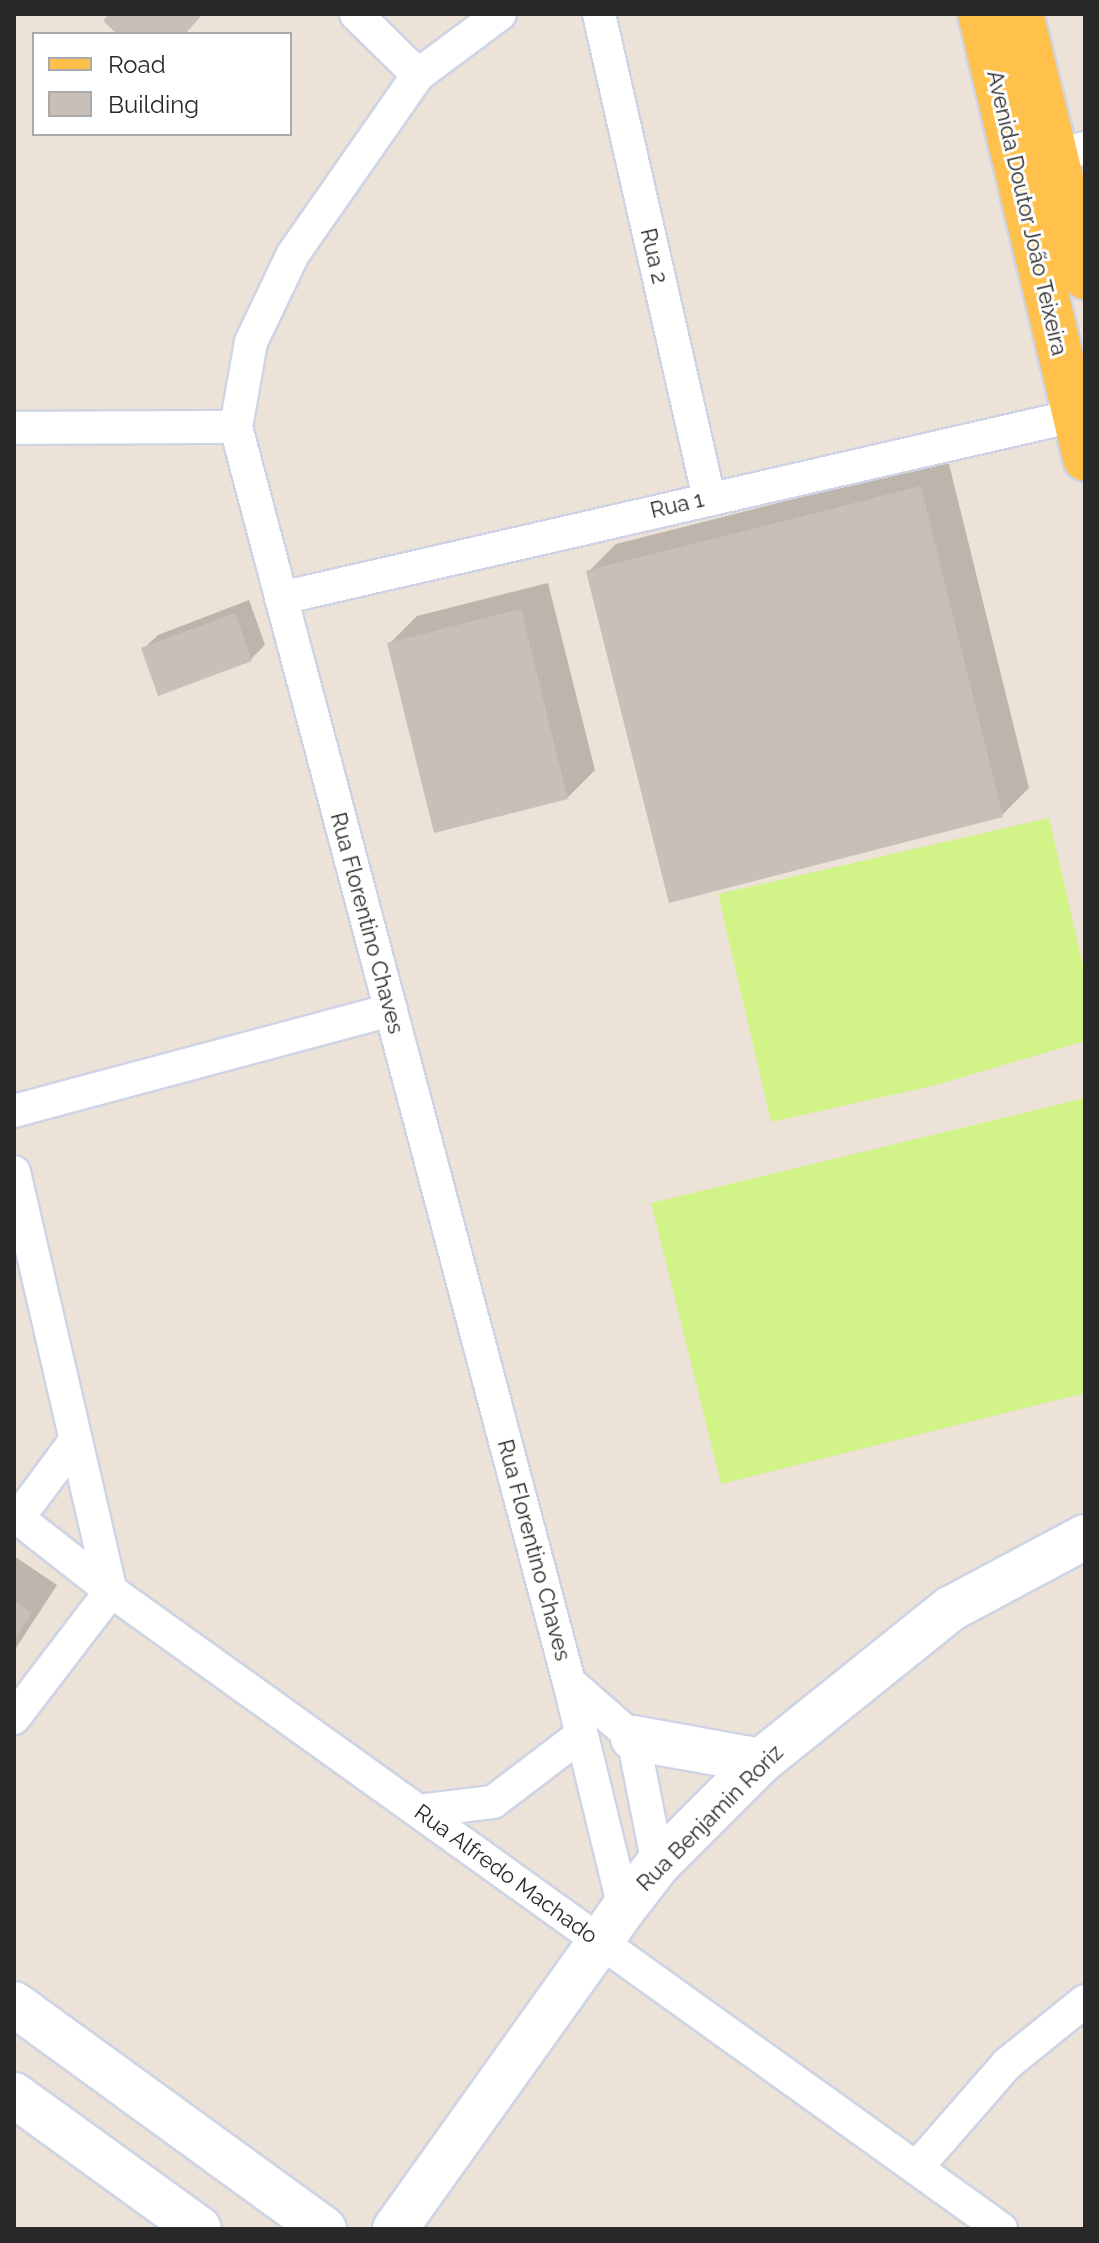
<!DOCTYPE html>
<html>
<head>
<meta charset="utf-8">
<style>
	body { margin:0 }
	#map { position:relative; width:1099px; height:2243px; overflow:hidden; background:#ede2d8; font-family:Raleway,sans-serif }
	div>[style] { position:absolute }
	.pitch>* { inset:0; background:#d1f388 }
	.shadow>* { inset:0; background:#0003 }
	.building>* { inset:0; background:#c8bfb8 }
	.roads { filter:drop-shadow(2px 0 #ced4e4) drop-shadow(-2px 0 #ced4e4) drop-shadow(0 2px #ced4e4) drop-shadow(0 -2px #ced4e4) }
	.street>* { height:32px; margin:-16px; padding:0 16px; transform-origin:16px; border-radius:16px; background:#fff }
	.secondary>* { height:44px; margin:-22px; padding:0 22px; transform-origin:22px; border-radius:22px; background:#fff }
	.primary>* { height:44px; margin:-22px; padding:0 22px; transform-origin:22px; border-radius:22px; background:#ffc14b }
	span { translate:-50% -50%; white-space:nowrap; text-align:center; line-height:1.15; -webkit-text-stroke:6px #fff; paint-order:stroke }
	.street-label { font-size:22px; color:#292929 }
	.frame { position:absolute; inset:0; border:16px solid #292929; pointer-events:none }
	.legend { position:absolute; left:32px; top:32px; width:260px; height:104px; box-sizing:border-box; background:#fff; border:2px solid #a9a9a9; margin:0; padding:10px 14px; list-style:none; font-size:24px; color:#292929 }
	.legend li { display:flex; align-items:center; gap:16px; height:40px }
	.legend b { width:40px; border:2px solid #a9a9a9 }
</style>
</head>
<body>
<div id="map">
	<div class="pitch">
		<i style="clip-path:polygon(1049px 818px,1085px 974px,1085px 1041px,936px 1085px,771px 1122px,718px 894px)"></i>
		<i style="clip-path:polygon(1085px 1098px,1085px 1393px,721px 1484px,651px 1203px)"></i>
	</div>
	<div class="shadow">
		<i style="clip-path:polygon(948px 460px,1029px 788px,1002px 815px,589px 571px,616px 544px)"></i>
		<i style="clip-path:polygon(548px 583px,595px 770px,567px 798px,389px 644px,417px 616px)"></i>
		<i style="clip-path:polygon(249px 600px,265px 645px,251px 659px,143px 649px,158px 635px)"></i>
		<i style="clip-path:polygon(14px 1556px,57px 1585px,14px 1651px)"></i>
	</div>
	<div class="building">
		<i style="clip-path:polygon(109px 14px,203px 14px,185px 34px,117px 34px,103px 21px)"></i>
		<i style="clip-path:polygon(921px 486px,1003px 817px,669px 903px,586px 571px)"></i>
		<i style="clip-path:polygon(521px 609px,568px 799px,434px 833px,387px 643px)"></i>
		<i style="clip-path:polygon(235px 613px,252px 661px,158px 696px,141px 648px)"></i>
		<i style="clip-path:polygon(14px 1601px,32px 1613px,14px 1640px)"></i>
	</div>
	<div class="roads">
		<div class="street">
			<i style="left:356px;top:14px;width:87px;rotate:44.5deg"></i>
			<i style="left:500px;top:14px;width:102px;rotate:143.4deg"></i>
			<i style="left:418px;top:75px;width:218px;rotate:124.9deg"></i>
			<i style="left:293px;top:254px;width:98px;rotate:115.5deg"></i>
			<i style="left:251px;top:342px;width:86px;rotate:100deg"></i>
			<i style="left:236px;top:427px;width:1298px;rotate:75.14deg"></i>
			<i style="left:569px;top:1682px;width:233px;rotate:76.3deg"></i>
			<i style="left:599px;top:14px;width:495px;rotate:77.2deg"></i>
			<i style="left:1055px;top:155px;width:31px;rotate:-13deg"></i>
			<i style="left:14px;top:428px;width:222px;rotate:-0.3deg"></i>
			<i style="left:281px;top:598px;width:814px;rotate:-12.93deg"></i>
			<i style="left:14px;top:1111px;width:390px;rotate:-15deg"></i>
			<i style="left:14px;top:1172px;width:430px;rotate:77deg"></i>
			<i style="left:111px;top:1591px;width:160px;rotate:127.4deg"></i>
			<i style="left:14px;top:1515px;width:123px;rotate:38.1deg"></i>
			<i style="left:111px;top:1591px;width:1095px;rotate:35.63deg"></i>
			<i style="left:18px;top:1518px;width:97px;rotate:-53.4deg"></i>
			<i style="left:569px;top:1682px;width:85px;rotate:41.2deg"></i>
			<i style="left:633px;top:1738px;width:128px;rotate:78.8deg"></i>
			<i style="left:419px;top:1811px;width:75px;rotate:-6.9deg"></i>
			<i style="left:493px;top:1802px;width:109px;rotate:-37.2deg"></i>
			<i style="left:918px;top:2166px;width:135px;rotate:-48.9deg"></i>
			<i style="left:1007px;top:2064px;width:100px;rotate:-38.9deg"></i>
		</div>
		<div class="secondary">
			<i style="left:633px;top:1738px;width:130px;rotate:10.2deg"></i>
			<i style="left:14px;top:2004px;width:383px;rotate:36deg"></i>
			<i style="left:14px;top:2095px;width:228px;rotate:35.9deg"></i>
			<i style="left:395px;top:2229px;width:394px;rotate:-54.5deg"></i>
			<i style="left:624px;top:1908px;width:56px;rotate:-52.3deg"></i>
			<i style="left:658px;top:1864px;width:146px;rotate:-45deg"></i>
			<i style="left:761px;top:1761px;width:243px;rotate:-38.8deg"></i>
			<i style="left:950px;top:1609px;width:153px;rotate:-28.1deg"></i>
		</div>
		<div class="primary">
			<i style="left:980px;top:14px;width:457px;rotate:76.7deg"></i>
			<i style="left:1021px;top:14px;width:271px;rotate:76.3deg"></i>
		</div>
	</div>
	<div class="street-label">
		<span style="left:1027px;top:213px;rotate:77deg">Avenida Doutor João Teixeira</span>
		<span style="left:654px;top:256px;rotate:77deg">Rua 2</span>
		<span style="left:677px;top:505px;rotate:-13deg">Rua 1</span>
		<span style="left:367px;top:923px;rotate:75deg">Rua Florentino Chaves</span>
		<span style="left:534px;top:1550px;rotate:75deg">Rua Florentino Chaves</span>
		<span style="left:710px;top:1818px;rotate:-45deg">Rua Benjamin Roriz</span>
		<span style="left:506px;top:1874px;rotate:36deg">Rua Alfredo Machado</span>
	</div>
	<div class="frame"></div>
	<ul class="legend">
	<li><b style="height:10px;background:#ffc14b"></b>Road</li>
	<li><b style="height:22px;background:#c8bfb8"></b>Building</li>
	</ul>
</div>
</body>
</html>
